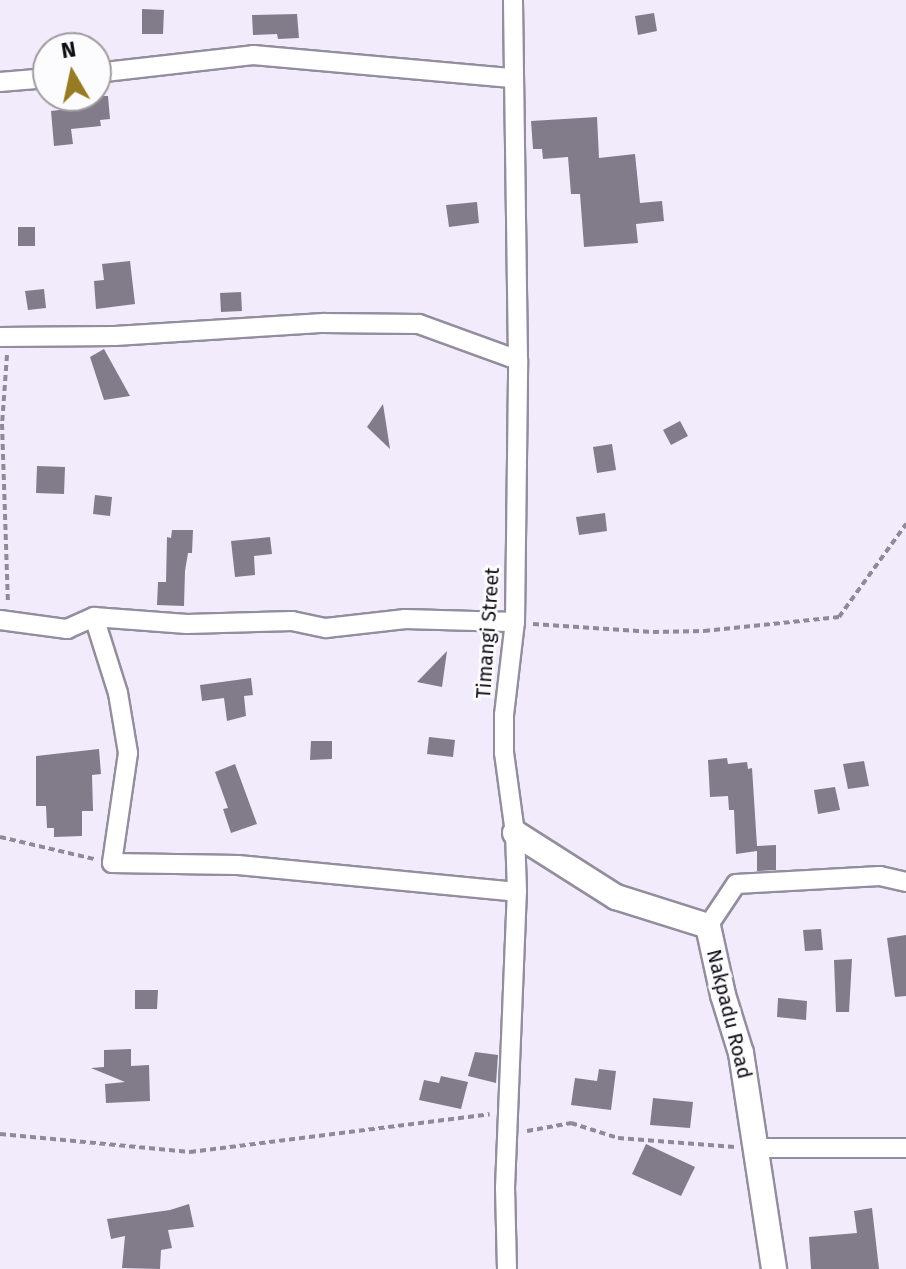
<!DOCTYPE html>
<html>
<head>
<meta charset="utf-8">
<style>
	body { margin:0 }
	#map { position:relative; width:906px; height:1269px; overflow:hidden; background:#f1ebfc; font-family:"Fira Sans",sans-serif }
	div>[style] { position:absolute }
	.building>* { inset:0; background:#817b8a }
	.path>* { height:4px; margin-top:-2px; transform-origin:0; background:repeating-linear-gradient(90deg,#8e8a96 0 6px,transparent 0 10px) }
	.roads { filter:drop-shadow(2px 0 #938e9d) drop-shadow(-2px 0 #938e9d) drop-shadow(0 2px #938e9d) drop-shadow(0 -2px #938e9d) }
	.street>* { height:18px; margin:-9px; padding:0 9px; transform-origin:9px; border-radius:9px; background:#fff }
	.secondary>* { height:24px; margin:-12px; padding:0 12px; transform-origin:12px; border-radius:12px; background:#fff }
	span { translate:-50% -50%; white-space:nowrap; text-align:center; line-height:1.15; -webkit-text-stroke:6px #fcfbfe; paint-order:stroke }
	.street-label { font-size:20px; color:#100e13 }
	.north { position:absolute; left:32px; top:32px; width:80px; height:80px; box-sizing:border-box; background:#fcfbfe; border:2px solid #9e9ca0; border-radius:50%; rotate:351deg; font-size:22px; font-weight:700; line-height:32px; text-align:center; color:#100e13 }
	.north::after { content:''; display:block; margin:auto; width:28px; height:36px; background:#977b23; clip-path:polygon(50% 0,100% 100%,50% 72%,0 100%) }
</style>
</head>
<body>
<div id="map">
	<div class="building">
		<i style="clip-path:polygon(142px 9px,164px 10px,163px 34px,142px 34px)"></i>
		<i style="clip-path:polygon(654px 13px,657px 31px,638px 35px,635px 16px)"></i>
		<i style="clip-path:polygon(297px 14px,299px 38px,278px 39px,277px 34px,253px 35px,252px 15px)"></i>
		<i style="clip-path:polygon(76px 96px,108px 96px,110px 119px,100px 120px,101px 126px,71px 129px,73px 144px,54px 146px,51px 111px,77px 108px)"></i>
		<i style="clip-path:polygon(597px 117px,599px 158px,635px 154px,640px 203px,662px 201px,664px 221px,636px 224px,638px 243px,584px 247px,580px 194px,571px 194px,568px 157px,543px 159px,542px 149px,533px 149px,531px 121px)"></i>
		<i style="clip-path:polygon(477px 202px,479px 223px,449px 227px,446px 205px)"></i>
		<i style="clip-path:polygon(18px 227px,35px 227px,35px 246px,18px 246px)"></i>
		<i style="clip-path:polygon(130px 261px,135px 304px,96px 309px,94px 281px,104px 280px,102px 264px)"></i>
		<i style="clip-path:polygon(44px 289px,46px 308px,28px 310px,25px 291px)"></i>
		<i style="clip-path:polygon(241px 292px,242px 311px,221px 312px,220px 293px)"></i>
		<i style="clip-path:polygon(104px 349px,130px 396px,104px 400px,90px 357px)"></i>
		<i style="clip-path:polygon(383px 404px,390px 449px,367px 427px)"></i>
		<i style="clip-path:polygon(680px 421px,688px 436px,671px 445px,663px 430px)"></i>
		<i style="clip-path:polygon(612px 444px,616px 470px,597px 473px,593px 447px)"></i>
		<i style="clip-path:polygon(37px 466px,65px 467px,64px 494px,36px 493px)"></i>
		<i style="clip-path:polygon(95px 495px,112px 497px,110px 516px,93px 514px)"></i>
		<i style="clip-path:polygon(605px 513px,607px 531px,579px 535px,576px 517px)"></i>
		<i style="clip-path:polygon(172px 530px,193px 530px,192px 553px,188px 553px,185px 571px,184px 606px,157px 605px,158px 582px,166px 582px,167px 537px,171px 538px)"></i>
		<i style="clip-path:polygon(270px 537px,272px 554px,254px 556px,255px 575px,235px 577px,231px 541px)"></i>
		<i style="clip-path:polygon(447px 651px,442px 687px,417px 682px)"></i>
		<i style="clip-path:polygon(251px 678px,253px 695px,244px 696px,246px 716px,227px 721px,224px 698px,202px 701px,200px 685px)"></i>
		<i style="clip-path:polygon(429px 737px,455px 740px,453px 757px,427px 754px)"></i>
		<i style="clip-path:polygon(311px 741px,332px 741px,332px 759px,310px 760px)"></i>
		<i style="clip-path:polygon(99px 749px,101px 774px,92px 775px,93px 811px,82px 811px,82px 836px,54px 837px,54px 828px,47px 828px,46px 806px,36px 806px,36px 756px)"></i>
		<i style="clip-path:polygon(727px 758px,728px 764px,747px 762px,748px 769px,752px 768px,757px 846px,776px 845px,776px 870px,757px 871px,757px 851px,736px 854px,734px 810px,729px 810px,728px 796px,710px 797px,708px 760px)"></i>
		<i style="clip-path:polygon(864px 761px,869px 786px,848px 789px,843px 764px)"></i>
		<i style="clip-path:polygon(235px 764px,257px 824px,231px 833px,223px 809px,228px 808px,215px 772px)"></i>
		<i style="clip-path:polygon(835px 787px,840px 810px,818px 814px,814px 790px)"></i>
		<i style="clip-path:polygon(821px 929px,823px 950px,805px 951px,803px 930px)"></i>
		<i style="clip-path:polygon(906px 935px,906px 996px,895px 997px,887px 938px)"></i>
		<i style="clip-path:polygon(852px 959px,849px 1012px,836px 1012px,834px 960px)"></i>
		<i style="clip-path:polygon(135px 990px,158px 990px,157px 1009px,135px 1009px)"></i>
		<i style="clip-path:polygon(778px 998px,807px 1001px,806px 1020px,777px 1017px)"></i>
		<i style="clip-path:polygon(131px 1049px,131px 1066px,149px 1065px,150px 1101px,106px 1103px,105px 1084px,125px 1082px,91px 1068px,104px 1067px,104px 1050px)"></i>
		<i style="clip-path:polygon(475px 1052px,498px 1055px,496px 1083px,468px 1076px)"></i>
		<i style="clip-path:polygon(599px 1069px,616px 1071px,611px 1110px,571px 1105px,575px 1078px,597px 1081px)"></i>
		<i style="clip-path:polygon(441px 1076px,468px 1082px,461px 1109px,419px 1100px,424px 1080px,439px 1083px)"></i>
		<i style="clip-path:polygon(653px 1098px,693px 1102px,690px 1128px,650px 1125px)"></i>
		<i style="clip-path:polygon(646px 1144px,695px 1167px,681px 1196px,632px 1174px)"></i>
		<i style="clip-path:polygon(189px 1204px,194px 1227px,168px 1230px,172px 1248px,161px 1250px,160px 1269px,122px 1268px,125px 1236px,111px 1239px,107px 1219px,170px 1210px)"></i>
		<i style="clip-path:polygon(872px 1208px,879px 1269px,811px 1269px,809px 1237px,857px 1233px,854px 1211px)"></i>
	</div>
	<div class="path">
		<i style="left:7px;top:355px;width:69px;rotate:94.1deg"></i>
		<i style="left:2px;top:424px;width:178px;rotate:88.1deg"></i>
		<i style="left:533px;top:624px;width:120px;rotate:3.8deg"></i>
		<i style="left:653px;top:632px;width:51px;rotate:-1.1deg"></i>
		<i style="left:704px;top:631px;width:136px;rotate:-5.9deg"></i>
		<i style="left:839px;top:617px;width:115px;rotate:-54.2deg"></i>
		<i style="left:0;top:837px;width:97px;rotate:13.2deg"></i>
		<i style="left:527px;top:1131px;width:45px;rotate:-10.3deg"></i>
		<i style="left:571px;top:1123px;width:49px;rotate:17.7deg"></i>
		<i style="left:618px;top:1138px;width:117px;rotate:4.4deg"></i>
		<i style="left:0;top:1134px;width:191px;rotate:5.4deg"></i>
		<i style="left:190px;top:1152px;width:302px;rotate:-7.2deg"></i>
	</div>
	<div class="roads">
		<div class="street">
			<i style="left:96px;top:73px;width:158px;rotate:-6.5deg"></i>
			<i style="left:253px;top:55px;width:259px;rotate:5.1deg"></i>
			<i style="left:0;top:82px;width:48px;rotate:-4.8deg"></i>
			<i style="left:0;top:337px;width:115px;rotate:-0.5deg"></i>
			<i style="left:115px;top:336px;width:209px;rotate:-3.6deg"></i>
			<i style="left:324px;top:323px;width:95px;rotate:0.6deg"></i>
			<i style="left:419px;top:324px;width:105px;rotate:20deg"></i>
			<i style="left:94px;top:617px;width:80px;rotate:72.5deg"></i>
			<i style="left:118px;top:693px;width:61px;rotate:80.5deg"></i>
			<i style="left:128px;top:753px;width:111px;rotate:98.3deg"></i>
			<i style="left:112px;top:863px;width:126px;rotate:0.9deg"></i>
			<i style="left:238px;top:865px;width:280px;rotate:5.5deg"></i>
			<i style="left:0;top:620px;width:68px;rotate:7.7deg"></i>
			<i style="left:67px;top:629px;width:30px;rotate:-24deg"></i>
			<i style="left:94px;top:617px;width:93px;rotate:4.3deg"></i>
			<i style="left:187px;top:624px;width:105px;rotate:-1.6deg"></i>
			<i style="left:292px;top:621px;width:35px;rotate:12deg"></i>
			<i style="left:326px;top:628px;width:80px;rotate:-6.5deg"></i>
			<i style="left:405px;top:619px;width:110px;rotate:1.6deg"></i>
			<i style="left:708px;top:926px;width:50px;rotate:-56.3deg"></i>
			<i style="left:736px;top:884px;width:144px;rotate:-3.2deg"></i>
			<i style="left:880px;top:876px;width:27px;rotate:13deg"></i>
			<i style="left:757px;top:1148px;width:149px"></i>
			<i style="left:507px;top:1269px;width:81px;rotate:-91.4deg"></i>
			<i style="left:505px;top:1188px;width:296px;rotate:-87.7deg"></i>
			<i style="left:517px;top:892px;width:59px;rotate:-91.9deg"></i>
			<i style="left:515px;top:833px;width:81px;rotate:-97.8deg"></i>
			<i style="left:504px;top:753px;width:38px;rotate:-90deg"></i>
			<i style="left:504px;top:715px;width:94px;rotate:-83.3deg"></i>
			<i style="left:515px;top:622px;width:262px;rotate:-89.3deg"></i>
			<i style="left:518px;top:360px;width:360px;rotate:-90.8deg"></i>
		</div>
		<div class="secondary">
			<i style="left:515px;top:833px;width:120px;rotate:32.4deg"></i>
			<i style="left:616px;top:897px;width:96px;rotate:17.5deg"></i>
			<i style="left:708px;top:926px;width:71px;rotate:77.7deg"></i>
			<i style="left:723px;top:995px;width:61px;rotate:72.8deg"></i>
			<i style="left:741px;top:1053px;width:219px;rotate:81.3deg"></i>
		</div>
	</div>
	<div class="street-label">
		<span style="left:488px;top:633px;rotate:-86deg">Timangi Street</span>
		<span style="left:729px;top:1014px;rotate:76deg">Nakpadu Road</span>
	</div>
	<div class="north">N</div>
</div>
</body>
</html>
